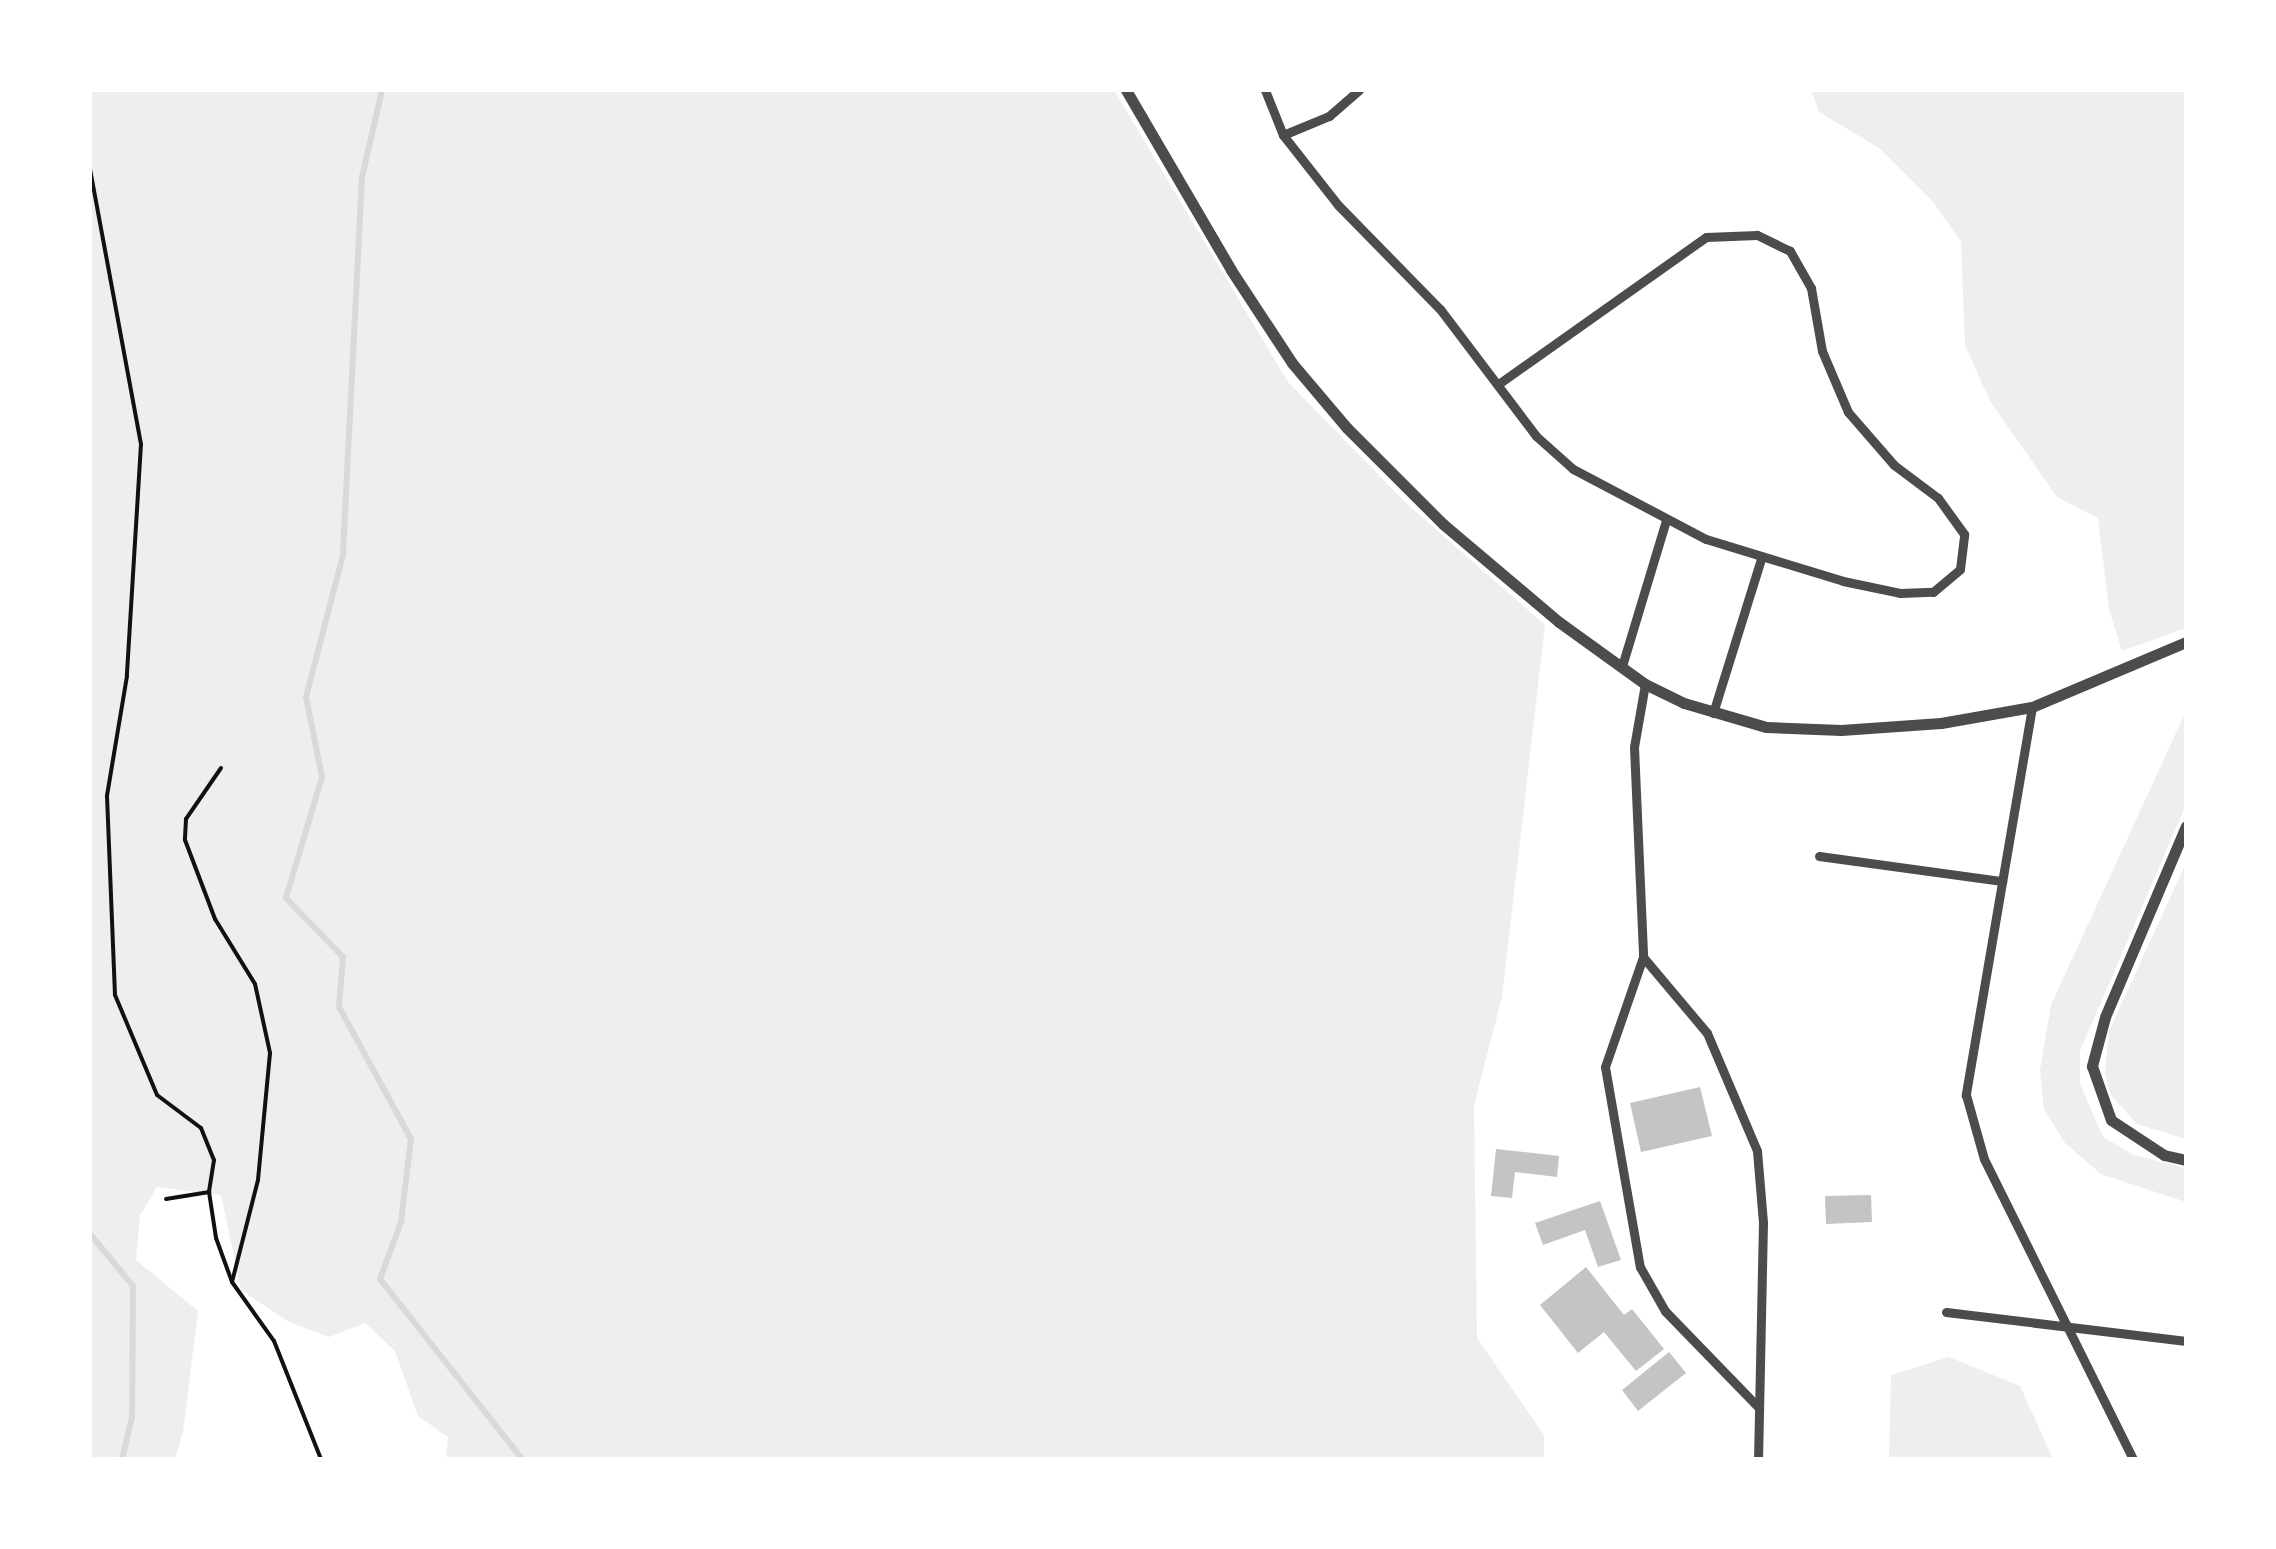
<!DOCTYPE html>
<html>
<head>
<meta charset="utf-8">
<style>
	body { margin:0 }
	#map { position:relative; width:2276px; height:1549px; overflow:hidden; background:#fff; font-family:"Exo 2",sans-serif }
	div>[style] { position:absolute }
	.green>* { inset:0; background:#eee }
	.stream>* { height:6px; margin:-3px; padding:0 3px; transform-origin:3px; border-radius:3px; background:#d9d9d9 }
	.building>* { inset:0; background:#c4c4c4 }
	.path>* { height:4px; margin:-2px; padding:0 2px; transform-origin:2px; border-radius:2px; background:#111 }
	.minor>* { height:9px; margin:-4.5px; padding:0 4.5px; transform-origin:4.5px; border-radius:4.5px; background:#4c4c4c }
	.tertiary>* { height:11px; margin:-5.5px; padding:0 5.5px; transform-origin:5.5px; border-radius:5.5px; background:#4c4c4c }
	span { translate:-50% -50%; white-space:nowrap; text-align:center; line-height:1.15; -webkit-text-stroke:10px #fff; paint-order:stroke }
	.frame { position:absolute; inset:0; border:92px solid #fff; pointer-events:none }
</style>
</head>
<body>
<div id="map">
	<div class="green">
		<i style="clip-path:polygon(90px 90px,1114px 90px,1288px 382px,1408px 505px,1545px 625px,1502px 997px,1474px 1105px,1477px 1338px,1544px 1435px,1544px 1459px,446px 1459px,448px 1437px,418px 1416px,395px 1351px,365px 1323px,329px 1337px,289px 1322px,241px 1290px,221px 1195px,157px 1187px,140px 1216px,136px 1260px,198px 1311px,183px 1432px,175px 1459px,90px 1459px)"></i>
		<i style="clip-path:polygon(1811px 90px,2186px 90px,2186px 628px,2122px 651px,2109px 609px,2098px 518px,2057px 497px,1990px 401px,1965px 345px,1961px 242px,1934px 203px,1879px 148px,1819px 112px)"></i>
		<i style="clip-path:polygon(2186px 711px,2186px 805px,2080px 1051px,2080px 1084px,2103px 1137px,2134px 1155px,2186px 1168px,2186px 1202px,2101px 1174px,2065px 1143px,2044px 1109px,2040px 1070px,2051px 1005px)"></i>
		<i style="clip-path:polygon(2186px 863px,2186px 1139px,2137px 1124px,2110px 1094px,2105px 1072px,2109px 1031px)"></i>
		<i style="clip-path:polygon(1949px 1357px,2020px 1386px,2053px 1459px,1889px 1459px,1891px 1375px)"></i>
	</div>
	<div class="stream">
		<i style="left:382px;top:90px;width:89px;rotate:102.9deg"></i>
		<i style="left:362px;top:177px;width:378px;rotate:92.9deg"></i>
		<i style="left:343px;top:555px;width:147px;rotate:104.6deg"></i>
		<i style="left:306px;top:697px;width:82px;rotate:78.7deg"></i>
		<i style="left:322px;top:777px;width:126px;rotate:106.6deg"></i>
		<i style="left:286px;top:898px;width:82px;rotate:46deg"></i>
		<i style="left:343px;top:957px;width:50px;rotate:94.6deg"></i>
		<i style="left:339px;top:1007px;width:150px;rotate:61.4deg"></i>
		<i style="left:411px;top:1139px;width:84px;rotate:96.9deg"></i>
		<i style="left:401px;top:1222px;width:61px;rotate:110.2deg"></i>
		<i style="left:380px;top:1279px;width:229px;rotate:51.7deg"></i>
		<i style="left:90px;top:1234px;width:67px;rotate:50.4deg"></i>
		<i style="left:133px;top:1286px;width:131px;rotate:90.4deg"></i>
		<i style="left:132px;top:1417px;width:43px;rotate:103.4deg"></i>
	</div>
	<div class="building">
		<i style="clip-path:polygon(1700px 1087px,1712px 1136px,1641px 1152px,1630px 1103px)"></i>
		<i style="clip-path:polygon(1496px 1149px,1559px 1156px,1557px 1177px,1515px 1172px,1512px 1198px,1491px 1196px)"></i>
		<i style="clip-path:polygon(1871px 1195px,1872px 1222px,1826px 1224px,1825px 1196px)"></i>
		<i style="clip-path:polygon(1600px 1201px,1621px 1260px,1598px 1267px,1585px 1230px,1543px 1245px,1535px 1223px)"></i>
		<i style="clip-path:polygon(1586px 1267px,1624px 1315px,1632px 1309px,1664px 1349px,1636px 1371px,1604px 1332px,1578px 1353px,1540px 1305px)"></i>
		<i style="clip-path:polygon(1669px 1352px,1686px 1373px,1638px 1411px,1622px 1390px)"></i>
	</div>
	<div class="path">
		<i style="left:90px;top:169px;width:280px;rotate:79.5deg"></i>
		<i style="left:141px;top:444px;width:232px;rotate:93.5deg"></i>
		<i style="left:127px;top:676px;width:122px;rotate:99.5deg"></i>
		<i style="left:107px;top:796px;width:199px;rotate:87.7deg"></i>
		<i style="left:115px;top:995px;width:108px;rotate:67.2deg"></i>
		<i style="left:157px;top:1095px;width:55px;rotate:36.9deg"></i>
		<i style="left:201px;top:1128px;width:35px;rotate:68deg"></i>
		<i style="left:214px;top:1160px;width:32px;rotate:99deg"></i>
		<i style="left:209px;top:1192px;width:47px;rotate:81.3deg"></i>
		<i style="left:216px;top:1238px;width:47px;rotate:70deg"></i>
		<i style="left:232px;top:1282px;width:72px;rotate:54.6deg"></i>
		<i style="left:274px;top:1341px;width:127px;rotate:68.3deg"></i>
		<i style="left:221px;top:768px;width:62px;rotate:124.5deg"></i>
		<i style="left:186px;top:819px;width:21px;rotate:93deg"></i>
		<i style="left:185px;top:840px;width:85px;rotate:69.2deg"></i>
		<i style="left:215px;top:919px;width:76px;rotate:58.4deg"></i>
		<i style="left:255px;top:984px;width:71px;rotate:77.7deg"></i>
		<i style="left:270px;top:1053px;width:128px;rotate:95.4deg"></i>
		<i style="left:258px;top:1180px;width:105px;rotate:104.3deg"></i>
		<i style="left:166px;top:1199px;width:44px;rotate:-9.2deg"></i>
	</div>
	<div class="minor">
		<i style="left:1265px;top:90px;width:48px;rotate:68.2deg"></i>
		<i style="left:1283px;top:135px;width:89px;rotate:51.8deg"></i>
		<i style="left:1338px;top:205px;width:146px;rotate:45.6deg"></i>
		<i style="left:1440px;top:309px;width:159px;rotate:52.9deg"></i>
		<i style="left:1536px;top:436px;width:50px;rotate:41.7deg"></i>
		<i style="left:1573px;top:469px;width:150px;rotate:27.8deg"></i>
		<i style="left:1706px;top:539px;width:143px;rotate:17deg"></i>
		<i style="left:1843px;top:581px;width:58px;rotate:11.9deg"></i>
		<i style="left:1900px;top:593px;width:33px;rotate:-2deg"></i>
		<i style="left:1933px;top:592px;width:35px;rotate:-40deg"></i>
		<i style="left:1960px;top:569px;width:35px;rotate:-83deg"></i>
		<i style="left:1964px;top:534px;width:44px;rotate:-125.8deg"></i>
		<i style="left:1938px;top:498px;width:55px;rotate:-143.1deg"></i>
		<i style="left:1894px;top:465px;width:70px;rotate:-131deg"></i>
		<i style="left:1848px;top:412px;width:66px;rotate:-113.1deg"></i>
		<i style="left:1822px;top:351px;width:64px;rotate:-99.9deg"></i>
		<i style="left:1811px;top:288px;width:43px;rotate:-119.6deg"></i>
		<i style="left:1790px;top:251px;width:37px;rotate:-154deg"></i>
		<i style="left:1757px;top:235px;width:51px;rotate:177.8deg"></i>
		<i style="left:1706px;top:237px;width:252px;rotate:144.7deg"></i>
		<i style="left:1283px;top:135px;width:50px;rotate:-22.4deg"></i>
		<i style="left:1329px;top:116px;width:40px;rotate:-41deg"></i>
		<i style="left:1622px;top:666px;width:152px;rotate:-73.2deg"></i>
		<i style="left:1645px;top:684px;width:64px;rotate:99.9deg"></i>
		<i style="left:1634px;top:747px;width:210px;rotate:87.5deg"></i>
		<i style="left:1643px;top:957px;width:99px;rotate:49.9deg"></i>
		<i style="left:1707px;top:1033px;width:128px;rotate:67deg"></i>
		<i style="left:1757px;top:1151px;width:71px;rotate:85.2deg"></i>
		<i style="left:1763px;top:1222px;width:237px;rotate:91.2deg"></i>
		<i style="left:2032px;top:707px;width:394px;rotate:99.7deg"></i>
		<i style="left:1966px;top:1095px;width:66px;rotate:74.3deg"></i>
		<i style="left:1984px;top:1159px;width:335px;rotate:63.6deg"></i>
		<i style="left:1713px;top:713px;width:164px;rotate:-72.7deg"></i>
		<i style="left:1819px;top:856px;width:185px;rotate:7.8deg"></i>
		<i style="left:1643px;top:957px;width:116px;rotate:109.1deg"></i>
		<i style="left:1605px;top:1067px;width:203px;rotate:80.1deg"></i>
		<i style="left:1640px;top:1267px;width:51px;rotate:60.4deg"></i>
		<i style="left:1665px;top:1311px;width:134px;rotate:45.9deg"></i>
		<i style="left:1946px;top:1312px;width:242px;rotate:6.9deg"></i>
	</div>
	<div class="tertiary">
		<i style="left:1126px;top:90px;width:208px;rotate:59.7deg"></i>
		<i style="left:1231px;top:270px;width:111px;rotate:56.7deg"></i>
		<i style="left:1292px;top:363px;width:85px;rotate:49.8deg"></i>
		<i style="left:1347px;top:428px;width:136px;rotate:45deg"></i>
		<i style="left:1443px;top:524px;width:152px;rotate:40.2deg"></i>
		<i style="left:1559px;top:622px;width:106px;rotate:35.8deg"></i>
		<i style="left:1645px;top:684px;width:43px;rotate:26deg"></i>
		<i style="left:1684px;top:703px;width:85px;rotate:16.3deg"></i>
		<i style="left:1766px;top:727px;width:75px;rotate:2.3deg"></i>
		<i style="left:1841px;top:730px;width:100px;rotate:-4deg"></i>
		<i style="left:1941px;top:723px;width:92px;rotate:-10deg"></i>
		<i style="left:2032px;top:707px;width:167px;rotate:-22.9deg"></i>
		<i style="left:2186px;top:826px;width:207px;rotate:113deg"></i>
		<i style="left:2105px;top:1017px;width:51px;rotate:104.9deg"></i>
		<i style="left:2092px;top:1066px;width:57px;rotate:70.6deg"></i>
		<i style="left:2111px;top:1120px;width:64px;rotate:33.4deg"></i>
		<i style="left:2164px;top:1155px;width:23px;rotate:13deg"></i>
	</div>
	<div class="frame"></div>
</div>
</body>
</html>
